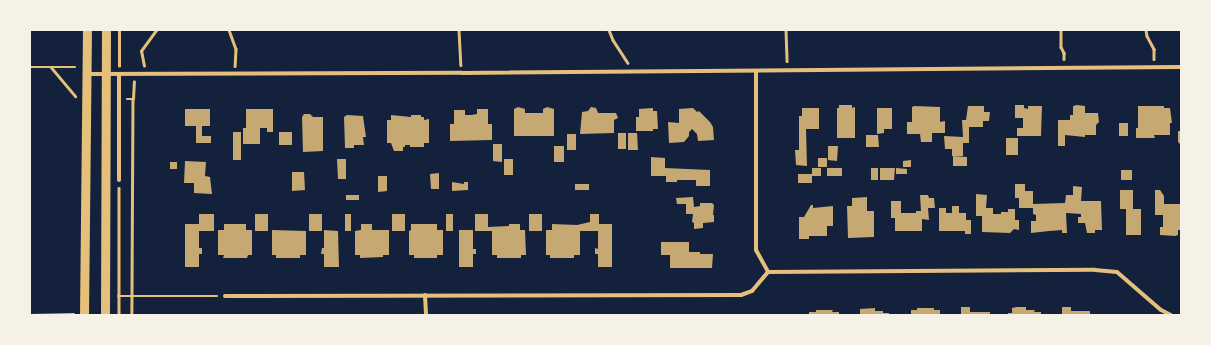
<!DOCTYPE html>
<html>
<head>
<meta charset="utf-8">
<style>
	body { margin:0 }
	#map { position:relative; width:1211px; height:345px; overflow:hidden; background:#14213d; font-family:"Exo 2",sans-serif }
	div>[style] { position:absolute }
	.building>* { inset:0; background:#c6a872 }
	.path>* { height:2.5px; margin:-1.25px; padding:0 1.25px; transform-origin:1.25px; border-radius:1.25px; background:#e5c07b }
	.minor>* { height:4px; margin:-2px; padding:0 2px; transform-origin:2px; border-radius:2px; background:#e5c07b }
	.primary>* { height:9px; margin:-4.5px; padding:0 4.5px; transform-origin:4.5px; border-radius:4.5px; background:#e5c07b }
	span { translate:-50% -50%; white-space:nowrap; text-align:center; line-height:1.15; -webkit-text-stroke:3.5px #f6f1e7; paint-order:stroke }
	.frame { position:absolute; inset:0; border:31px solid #f6f1e7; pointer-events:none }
</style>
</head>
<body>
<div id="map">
	<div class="building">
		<i style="clip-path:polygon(839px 105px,852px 105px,852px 108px,855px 107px,855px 138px,837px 138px,837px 108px,839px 108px)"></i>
		<i style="clip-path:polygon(1015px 105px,1024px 105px,1024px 108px,1028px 109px,1028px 106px,1042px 106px,1041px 136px,1017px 136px,1017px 128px,1023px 128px,1023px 118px,1015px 118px)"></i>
		<i style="clip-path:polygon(1077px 105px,1085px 106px,1085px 113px,1098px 113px,1099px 122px,1096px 125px,1096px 135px,1085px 135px,1085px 137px,1065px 135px,1065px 146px,1058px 146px,1058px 120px,1070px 120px,1070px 115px,1073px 115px,1073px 106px)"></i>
		<i style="clip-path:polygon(914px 106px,940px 107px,940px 122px,945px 121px,945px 133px,932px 133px,932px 142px,921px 142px,920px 134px,907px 134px,907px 122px,912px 122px,912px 107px)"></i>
		<i style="clip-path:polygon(968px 106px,984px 106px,984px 112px,990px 112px,989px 121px,983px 121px,983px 127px,969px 127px,969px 143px,963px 143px,963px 156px,952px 156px,952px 149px,945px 149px,944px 136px,963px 137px,962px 120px,966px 120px)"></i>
		<i style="clip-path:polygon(1138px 106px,1164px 106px,1164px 108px,1170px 108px,1172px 123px,1170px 123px,1170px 135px,1154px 135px,1155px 138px,1136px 138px,1136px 128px,1138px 128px)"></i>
		<i style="clip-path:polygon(518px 107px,525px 109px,525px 113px,543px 113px,543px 109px,547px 107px,554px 109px,554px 136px,514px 136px,514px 109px)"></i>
		<i style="clip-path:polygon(591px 107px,596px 108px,598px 113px,616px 113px,618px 118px,614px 120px,614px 133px,580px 134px,582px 112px,588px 111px)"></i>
		<i style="clip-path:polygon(653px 108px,653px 111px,657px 111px,658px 129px,653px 129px,653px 131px,636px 131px,636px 117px,639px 117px,639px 109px)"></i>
		<i style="clip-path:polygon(693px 108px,697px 112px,699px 111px,710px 122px,713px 127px,714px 140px,698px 141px,697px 134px,692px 129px,689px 132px,689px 136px,684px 142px,669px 143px,668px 122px,679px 123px,679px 109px)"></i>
		<i style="clip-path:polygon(802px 108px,819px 108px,819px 129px,806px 129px,807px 166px,796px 165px,795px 150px,799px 150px,799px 116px,802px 116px)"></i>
		<i style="clip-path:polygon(877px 108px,892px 108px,892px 129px,884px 129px,884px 133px,877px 134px)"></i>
		<i style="clip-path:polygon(185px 109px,210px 109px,210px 126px,202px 126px,202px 136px,211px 136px,211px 143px,196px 143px,196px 126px,185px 126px)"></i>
		<i style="clip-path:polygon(246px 109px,273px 109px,273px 132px,267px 132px,267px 128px,260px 128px,260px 144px,243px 144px,243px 128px,246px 128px)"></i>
		<i style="clip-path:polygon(477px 109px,488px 109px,488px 124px,492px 124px,492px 140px,450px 141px,450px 124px,454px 124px,454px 110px,465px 110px,465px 115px,471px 115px,477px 114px)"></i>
		<i style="clip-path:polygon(304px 114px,310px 114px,313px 117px,323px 117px,323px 151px,303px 152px,302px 117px)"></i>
		<i style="clip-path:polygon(347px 115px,363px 116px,366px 137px,363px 137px,364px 145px,354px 145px,354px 148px,345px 148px,344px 117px)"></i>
		<i style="clip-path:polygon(391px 115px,411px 117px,411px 115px,421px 115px,421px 117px,424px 117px,424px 120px,429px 119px,429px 143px,424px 143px,424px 147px,410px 147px,410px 145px,405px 145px,405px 147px,403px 147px,403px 151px,394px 151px,391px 143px,387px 143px,387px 120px,391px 120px)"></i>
		<i style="clip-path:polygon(1119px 123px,1128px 123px,1128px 136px,1119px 136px)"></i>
		<i style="clip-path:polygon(1178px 131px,1181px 131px,1181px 145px,1178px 142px)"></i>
		<i style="clip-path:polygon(233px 132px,241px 132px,241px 160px,233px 160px)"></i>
		<i style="clip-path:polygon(279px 132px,292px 132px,292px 145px,279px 145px)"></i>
		<i style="clip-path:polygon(618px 133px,626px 133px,626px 149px,618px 149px)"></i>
		<i style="clip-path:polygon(628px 133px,637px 133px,638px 150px,628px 150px)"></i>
		<i style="clip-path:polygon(567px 134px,576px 134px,576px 150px,567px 150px)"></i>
		<i style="clip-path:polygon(866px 135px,878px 135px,879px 147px,866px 147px)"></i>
		<i style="clip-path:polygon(1006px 138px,1018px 138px,1018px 155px,1006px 155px)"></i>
		<i style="clip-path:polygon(493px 144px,502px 144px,502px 162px,493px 161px)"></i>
		<i style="clip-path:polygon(554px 146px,564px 146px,564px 162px,554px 162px)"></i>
		<i style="clip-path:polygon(828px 146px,838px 146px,837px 161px,828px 160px)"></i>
		<i style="clip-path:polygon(953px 156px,967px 157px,967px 166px,953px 166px)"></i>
		<i style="clip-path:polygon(651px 157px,665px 158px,665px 168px,710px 170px,710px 186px,696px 186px,696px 180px,677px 180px,677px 182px,666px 182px,666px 176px,651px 176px)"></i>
		<i style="clip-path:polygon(818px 158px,827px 158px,827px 167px,818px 167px)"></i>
		<i style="clip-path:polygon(337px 159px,346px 159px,346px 179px,338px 179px)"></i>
		<i style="clip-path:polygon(504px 159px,513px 159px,513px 175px,504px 175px)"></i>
		<i style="clip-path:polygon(911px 160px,911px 167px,903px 167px,903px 161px)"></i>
		<i style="clip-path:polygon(185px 161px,206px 162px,205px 176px,210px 177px,212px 194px,194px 193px,194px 183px,184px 183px)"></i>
		<i style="clip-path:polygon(170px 162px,177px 162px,177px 169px,170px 169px)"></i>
		<i style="clip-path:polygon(812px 168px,821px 168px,821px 176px,812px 176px,812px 183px,798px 183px,798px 174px,812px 174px)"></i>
		<i style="clip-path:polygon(827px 168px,842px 168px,842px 176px,827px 176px)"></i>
		<i style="clip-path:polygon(871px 168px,878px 168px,878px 180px,871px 180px)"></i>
		<i style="clip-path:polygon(880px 168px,895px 168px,894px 180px,880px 180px)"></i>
		<i style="clip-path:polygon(896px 168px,907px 169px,907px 174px,896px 174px)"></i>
		<i style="clip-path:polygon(1121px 170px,1132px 170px,1132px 180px,1121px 180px)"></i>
		<i style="clip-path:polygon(292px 172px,304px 172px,305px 190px,292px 191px)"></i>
		<i style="clip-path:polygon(439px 173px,439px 189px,431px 189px,430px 174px)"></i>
		<i style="clip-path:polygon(378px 176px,387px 176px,387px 191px,378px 192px)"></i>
		<i style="clip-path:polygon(452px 182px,464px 184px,464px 182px,468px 182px,468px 190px,452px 191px)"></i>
		<i style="clip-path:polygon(575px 184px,589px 184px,589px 190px,575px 190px)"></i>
		<i style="clip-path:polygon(1015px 184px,1025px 184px,1025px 191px,1033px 191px,1033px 204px,1065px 203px,1066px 195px,1073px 195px,1073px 186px,1082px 187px,1081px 201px,1101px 201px,1102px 230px,1095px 230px,1095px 233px,1087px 233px,1085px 223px,1078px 223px,1078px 217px,1081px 217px,1081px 214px,1066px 213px,1067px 233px,1062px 233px,1062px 230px,1049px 231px,1031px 233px,1031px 221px,1036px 221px,1036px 215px,1033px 214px,1033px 208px,1019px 208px,1019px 198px,1015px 198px)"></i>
		<i style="clip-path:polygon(1120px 190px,1133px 190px,1133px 209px,1141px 209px,1141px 235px,1126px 235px,1126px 209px,1120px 209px)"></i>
		<i style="clip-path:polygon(1155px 190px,1160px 190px,1164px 196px,1164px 204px,1181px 204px,1181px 230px,1178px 230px,1178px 235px,1175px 236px,1160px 235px,1160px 227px,1163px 227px,1163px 215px,1155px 215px)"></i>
		<i style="clip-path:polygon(976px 194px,987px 195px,986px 208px,993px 208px,993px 214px,1001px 214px,1001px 212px,1008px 212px,1008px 209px,1015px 209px,1015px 220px,1019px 220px,1019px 230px,1014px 229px,1010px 233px,982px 232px,982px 216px,976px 216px)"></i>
		<i style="clip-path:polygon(346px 195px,359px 195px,359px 200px,346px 200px)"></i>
		<i style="clip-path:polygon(920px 195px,928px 195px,929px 198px,934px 198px,935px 208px,928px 208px,929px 220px,922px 219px,922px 231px,895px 231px,895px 218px,891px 218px,891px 201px,901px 201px,901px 213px,916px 213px,916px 211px,921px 211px)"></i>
		<i style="clip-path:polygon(693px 197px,694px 207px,700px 206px,700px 203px,712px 203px,714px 205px,713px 215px,714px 215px,714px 222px,703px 223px,703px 228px,694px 229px,694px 223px,692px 222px,693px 214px,686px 214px,686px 204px,677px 204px,676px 198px)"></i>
		<i style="clip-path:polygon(867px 197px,867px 211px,874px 211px,874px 237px,848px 238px,847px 206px,852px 206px,852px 198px)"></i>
		<i style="clip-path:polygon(811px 205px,813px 205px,813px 208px,833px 206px,833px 226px,827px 226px,827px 236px,809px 236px,809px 239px,799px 239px,799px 217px,804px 217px)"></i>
		<i style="clip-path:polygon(952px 206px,959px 206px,959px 213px,966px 213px,966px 220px,971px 220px,971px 234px,965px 234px,965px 231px,939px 231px,939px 208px,946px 208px,946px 213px,952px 213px)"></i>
		<i style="clip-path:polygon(199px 214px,214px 214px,214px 231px,199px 231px,199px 248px,202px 248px,202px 254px,199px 254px,199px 267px,185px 267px,185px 224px,199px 224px)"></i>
		<i style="clip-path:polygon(255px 214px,268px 214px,268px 231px,255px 231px)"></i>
		<i style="clip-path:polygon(309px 214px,322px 214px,322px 231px,309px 231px)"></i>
		<i style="clip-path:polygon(345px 214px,351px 214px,351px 231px,345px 231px)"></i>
		<i style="clip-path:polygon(392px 214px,405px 214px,405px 231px,392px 231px)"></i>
		<i style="clip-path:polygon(446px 214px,453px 214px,453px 231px,446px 231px)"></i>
		<i style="clip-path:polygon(475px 214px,488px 214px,488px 227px,509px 226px,509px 224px,520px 224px,520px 230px,525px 230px,526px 255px,521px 255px,521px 258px,497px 258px,497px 255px,492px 255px,492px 231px,475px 231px)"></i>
		<i style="clip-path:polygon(529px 214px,542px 214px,542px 231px,529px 231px)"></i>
		<i style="clip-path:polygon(590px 214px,599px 214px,599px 224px,612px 224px,612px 267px,598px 267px,598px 254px,595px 254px,595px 248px,598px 249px,598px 231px,580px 231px,580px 255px,574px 255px,574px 258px,550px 258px,550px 255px,546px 255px,546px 230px,552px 230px,552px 224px,577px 225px,590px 222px)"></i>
		<i style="clip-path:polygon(224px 224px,246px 224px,246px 230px,252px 230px,252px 255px,248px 255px,247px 258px,223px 258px,224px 255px,218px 255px,218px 230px,224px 230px)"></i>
		<i style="clip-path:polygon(361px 224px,372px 224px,372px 230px,389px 230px,389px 255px,383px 255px,383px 257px,360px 258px,360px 255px,355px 255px,355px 231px,361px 230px)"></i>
		<i style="clip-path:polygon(411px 224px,437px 224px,437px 230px,443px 230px,443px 255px,437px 255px,437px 258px,414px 258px,414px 255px,409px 255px,409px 231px,411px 230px)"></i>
		<i style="clip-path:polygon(272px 230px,306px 231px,306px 255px,300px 255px,300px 258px,276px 258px,276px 255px,272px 255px)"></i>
		<i style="clip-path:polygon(324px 230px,338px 231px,339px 267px,324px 267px,324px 254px,321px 254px,322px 248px,324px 248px)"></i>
		<i style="clip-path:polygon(459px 230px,473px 230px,473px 249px,476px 249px,476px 254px,473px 254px,473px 267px,459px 267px)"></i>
		<i style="clip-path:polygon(661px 242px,689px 242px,689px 252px,700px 252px,700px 254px,713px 254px,712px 268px,670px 268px,670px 255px,661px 255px)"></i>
		<i style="clip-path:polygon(961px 307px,970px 307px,970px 312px,990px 312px,990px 315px,961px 315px)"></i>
		<i style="clip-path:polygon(1017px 307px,1026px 307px,1026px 310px,1035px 310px,1034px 312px,1041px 312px,1041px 315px,1008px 315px,1008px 313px,1012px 313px,1012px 308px)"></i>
		<i style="clip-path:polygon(1062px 307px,1071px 307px,1071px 311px,1090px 311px,1090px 315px,1062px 315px)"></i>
		<i style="clip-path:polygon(875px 308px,875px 311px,883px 311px,883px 313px,889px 313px,889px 315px,860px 315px,860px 309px)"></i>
		<i style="clip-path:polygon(917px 308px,934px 308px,934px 310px,940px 310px,940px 315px,911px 315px,911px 310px,917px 310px)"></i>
		<i style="clip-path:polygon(816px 310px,833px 310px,832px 312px,839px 312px,839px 315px,809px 315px,809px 312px,816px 312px)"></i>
	</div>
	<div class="path">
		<i style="left:229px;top:30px;width:20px;rotate:70deg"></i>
		<i style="left:236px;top:49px;width:17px;rotate:93deg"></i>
		<i style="left:459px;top:30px;width:35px;rotate:87deg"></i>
		<i style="left:609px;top:30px;width:11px;rotate:68deg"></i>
		<i style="left:613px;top:40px;width:27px;rotate:57deg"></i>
		<i style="left:786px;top:30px;width:31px;rotate:88deg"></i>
		<i style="left:1061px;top:30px;width:17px;rotate:90deg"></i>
		<i style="left:1061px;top:47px;width:7px;rotate:63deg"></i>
		<i style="left:1064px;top:53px;width:6px;rotate:90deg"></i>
		<i style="left:1146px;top:30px;width:6px;rotate:81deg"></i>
		<i style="left:1147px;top:36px;width:15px;rotate:62deg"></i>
		<i style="left:1154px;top:49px;width:10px;rotate:90deg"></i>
		<i style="left:119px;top:66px;width:36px;rotate:-90deg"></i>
		<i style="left:144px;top:66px;width:15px;rotate:-101deg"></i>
		<i style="left:141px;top:51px;width:26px;rotate:-54deg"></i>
		<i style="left:30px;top:67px;width:45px"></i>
		<i style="left:51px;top:67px;width:38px;rotate:50deg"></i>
		<i style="left:127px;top:99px;width:6px"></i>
		<i style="left:133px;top:99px;width:216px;rotate:90.3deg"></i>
		<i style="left:133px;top:99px;width:17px;rotate:-87deg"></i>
		<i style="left:119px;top:188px;width:127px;rotate:90deg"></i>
		<i style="left:118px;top:296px;width:99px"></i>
		<i style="left:30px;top:315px;width:43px;rotate:-1.3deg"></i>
	</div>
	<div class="minor">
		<i style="left:756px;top:71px;width:179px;rotate:90deg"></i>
		<i style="left:756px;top:250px;width:25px;rotate:61deg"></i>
		<i style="left:768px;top:272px;width:327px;rotate:-0.4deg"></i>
		<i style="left:1095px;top:270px;width:22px;rotate:5deg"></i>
		<i style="left:1117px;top:272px;width:58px;rotate:40.8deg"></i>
		<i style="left:1161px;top:310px;width:11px;rotate:27deg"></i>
		<i style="left:87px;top:74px;width:375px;rotate:-0.2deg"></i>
		<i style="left:462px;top:73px;width:719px;rotate:-0.48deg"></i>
		<i style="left:119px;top:180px;width:105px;rotate:-90deg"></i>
		<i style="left:425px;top:295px;width:20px;rotate:87deg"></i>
		<i style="left:225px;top:296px;width:516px;rotate:-0.11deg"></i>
		<i style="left:741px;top:295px;width:12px;rotate:-20deg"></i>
		<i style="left:752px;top:291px;width:25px;rotate:-50deg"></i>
	</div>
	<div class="primary">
		<i style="left:84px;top:315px;width:285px;rotate:-89.4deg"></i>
		<i style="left:105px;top:315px;width:285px;rotate:-89.8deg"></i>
	</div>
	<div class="frame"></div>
</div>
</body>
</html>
